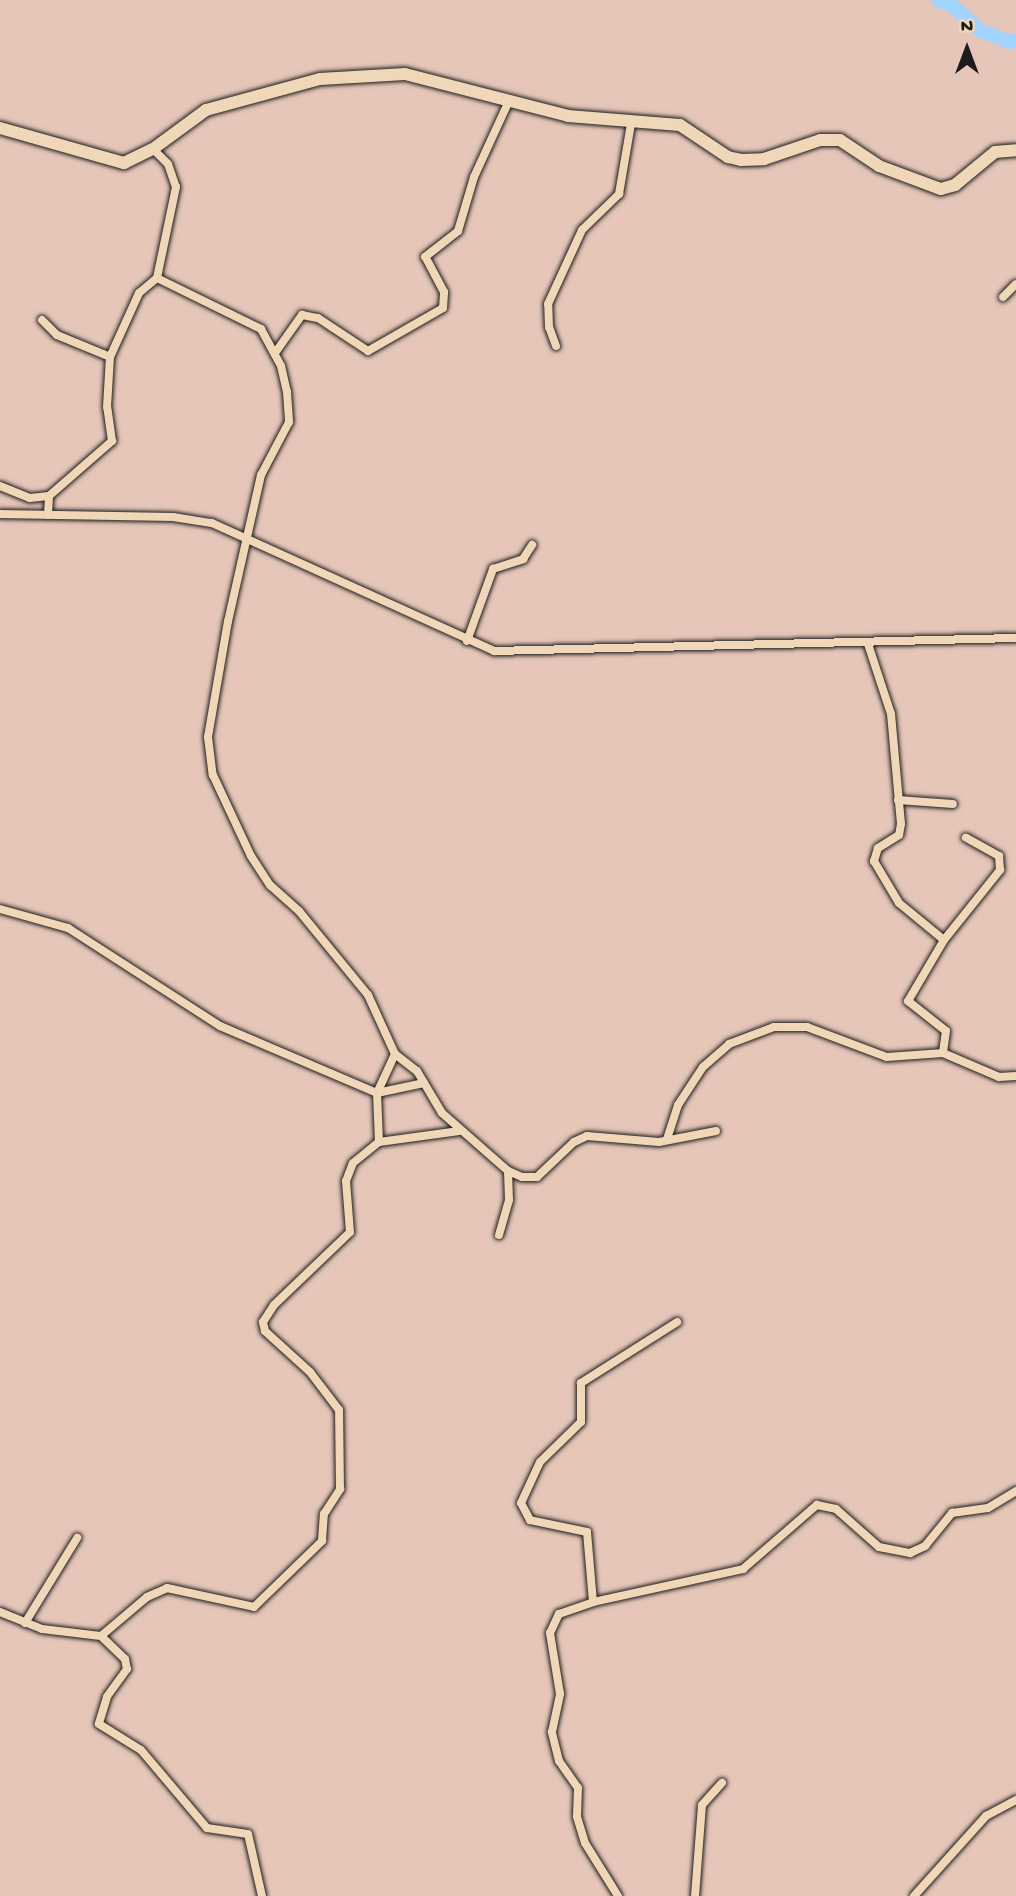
<!DOCTYPE html>
<html>
<head>
<meta charset="utf-8">
<style>
	body { margin:0 }
	#map { position:relative; width:1016px; height:1896px; overflow:hidden; background:#e6c6b9; font-family:"Gochi Hand",sans-serif }
	div>[style] { position:absolute }
	.river>* { height:14px; margin:-7px; padding:0 7px; transform-origin:7px; border-radius:7px; background:#a0d4fe }
	.roads { filter:drop-shadow(0 0 2px #1c1c1c) drop-shadow(0 0 2px #1c1c1c) }
	.street>* { height:8px; margin:-4px; padding:0 4px; transform-origin:4px; border-radius:4px; background:#efd7b7 }
	.secondary>* { height:12px; margin:-6px; padding:0 6px; transform-origin:6px; border-radius:6px; background:#efd7b7 }
	span { translate:-50% -50%; white-space:nowrap; text-align:center; line-height:1.15; -webkit-text-stroke:5px #efd7b7; paint-order:stroke }
	.north { position:absolute; left:932px; top:14px; width:70px; height:70px; -webkit-text-stroke:5px #efd7b7; paint-order:stroke; rotate:0deg; font-size:19px; font-weight:700; line-height:28px; text-align:center; color:#1c1c1c }
	.north::after { content:''; display:block; margin:auto; width:24px; height:32px; background:#1c1c1c; clip-path:polygon(50% 0,100% 100%,50% 72%,0 100%) }
</style>
</head>
<body>
<div id="map">
	<div class="river">
		<div style="left:938px;top:0;width:16px;rotate:22deg"></div>
		<div style="left:953px;top:6px;width:38px;rotate:42deg"></div>
		<div style="left:981px;top:31px;width:30px;rotate:21deg"></div>
		<div style="left:1009px;top:42px;width:7px;rotate:-16deg"></div>
	</div>
	<div class="roads">
		<div class="street">
			<div style="left:153px;top:149px;width:21px;rotate:45deg"></div>
			<div style="left:168px;top:164px;width:24px;rotate:71deg"></div>
			<div style="left:176px;top:187px;width:93px;rotate:101.8deg"></div>
			<div style="left:157px;top:278px;width:116px;rotate:26.1deg"></div>
			<div style="left:261px;top:329px;width:42px;rotate:61.6deg"></div>
			<div style="left:281px;top:366px;width:27px;rotate:77deg"></div>
			<div style="left:287px;top:392px;width:30px;rotate:86deg"></div>
			<div style="left:289px;top:422px;width:60px;rotate:117.8deg"></div>
			<div style="left:261px;top:475px;width:150px;rotate:102.7deg"></div>
			<div style="left:228px;top:621px;width:118px;rotate:99.8deg"></div>
			<div style="left:208px;top:737px;width:38px;rotate:83deg"></div>
			<div style="left:213px;top:775px;width:89px;rotate:64.9deg"></div>
			<div style="left:251px;top:856px;width:35px;rotate:57deg"></div>
			<div style="left:270px;top:885px;width:39px;rotate:42deg"></div>
			<div style="left:299px;top:911px;width:109px;rotate:50.6deg"></div>
			<div style="left:368px;top:995px;width:65px;rotate:65.4deg"></div>
			<div style="left:395px;top:1054px;width:28px;rotate:38deg"></div>
			<div style="left:417px;top:1071px;width:49px;rotate:59.2deg"></div>
			<div style="left:442px;top:1113px;width:88px;rotate:41.3deg"></div>
			<div style="left:508px;top:1171px;width:15px;rotate:23deg"></div>
			<div style="left:522px;top:1177px;width:15px"></div>
			<div style="left:537px;top:1177px;width:51px;rotate:-43.4deg"></div>
			<div style="left:574px;top:1142px;width:14px;rotate:-25deg"></div>
			<div style="left:587px;top:1136px;width:72px;rotate:4.8deg"></div>
			<div style="left:659px;top:1142px;width:58px;rotate:-10.9deg"></div>
			<div style="left:1003px;top:297px;width:18px;rotate:-45deg"></div>
			<div style="left:42px;top:320px;width:21px;rotate:45deg"></div>
			<div style="left:57px;top:335px;width:57px;rotate:22.5deg"></div>
			<div style="left:556px;top:346px;width:20px;rotate:-110deg"></div>
			<div style="left:549px;top:327px;width:23px;rotate:-92deg"></div>
			<div style="left:548px;top:304px;width:81px;rotate:-65.3deg"></div>
			<div style="left:582px;top:230px;width:52px;rotate:-44.2deg"></div>
			<div style="left:619px;top:194px;width:71px;rotate:-80.3deg"></div>
			<div style="left:275px;top:353px;width:47px;rotate:-54.6deg"></div>
			<div style="left:302px;top:315px;width:16px;rotate:11deg"></div>
			<div style="left:318px;top:318px;width:60px;rotate:33.4deg"></div>
			<div style="left:368px;top:351px;width:86px;rotate:-29.8deg"></div>
			<div style="left:443px;top:308px;width:16px;rotate:-86deg"></div>
			<div style="left:444px;top:292px;width:40px;rotate:-118deg"></div>
			<div style="left:425px;top:257px;width:42px;rotate:-38.2deg"></div>
			<div style="left:458px;top:231px;width:56px;rotate:-73.5deg"></div>
			<div style="left:474px;top:177px;width:84px;rotate:-65.3deg"></div>
			<div style="left:0;top:486px;width:32px;rotate:22deg"></div>
			<div style="left:30px;top:498px;width:19px;rotate:-6deg"></div>
			<div style="left:0;top:514px;width:173px;rotate:1deg"></div>
			<div style="left:173px;top:517px;width:39px;rotate:9deg"></div>
			<div style="left:212px;top:523px;width:310px;rotate:24.4deg"></div>
			<div style="left:494px;top:651px;width:522px;rotate:-1.43deg"></div>
			<div style="left:48px;top:515px;width:19px;rotate:-87deg"></div>
			<div style="left:49px;top:496px;width:84px;rotate:-41.1deg"></div>
			<div style="left:112px;top:441px;width:34px;rotate:-98deg"></div>
			<div style="left:107px;top:407px;width:50px;rotate:-86.6deg"></div>
			<div style="left:110px;top:357px;width:70px;rotate:-65.6deg"></div>
			<div style="left:139px;top:293px;width:23px;rotate:-40deg"></div>
			<div style="left:467px;top:641px;width:77px;rotate:-70.1deg"></div>
			<div style="left:493px;top:569px;width:32px;rotate:-18deg"></div>
			<div style="left:523px;top:559px;width:17px;rotate:-57deg"></div>
			<div style="left:868px;top:644px;width:74px;rotate:71.8deg"></div>
			<div style="left:891px;top:714px;width:110px;rotate:84.8deg"></div>
			<div style="left:901px;top:824px;width:11px;rotate:100deg"></div>
			<div style="left:899px;top:835px;width:25px;rotate:148deg"></div>
			<div style="left:878px;top:848px;width:14px;rotate:107deg"></div>
			<div style="left:874px;top:861px;width:49px;rotate:59.2deg"></div>
			<div style="left:899px;top:903px;width:58px;rotate:39.4deg"></div>
			<div style="left:944px;top:940px;width:71px;rotate:120.5deg"></div>
			<div style="left:908px;top:1001px;width:48px;rotate:38.3deg"></div>
			<div style="left:946px;top:1031px;width:22px;rotate:98deg"></div>
			<div style="left:943px;top:1053px;width:61px;rotate:23.2deg"></div>
			<div style="left:999px;top:1077px;width:17px;rotate:-3deg"></div>
			<div style="left:898px;top:800px;width:55px;rotate:4.2deg"></div>
			<div style="left:0;top:909px;width:71px;rotate:15.6deg"></div>
			<div style="left:68px;top:928px;width:181px;rotate:32.8deg"></div>
			<div style="left:220px;top:1026px;width:171px;rotate:23.1deg"></div>
			<div style="left:377px;top:1093px;width:48px;rotate:-12deg"></div>
			<div style="left:944px;top:940px;width:90px;rotate:-51.3deg"></div>
			<div style="left:1000px;top:870px;width:14px;rotate:-94deg"></div>
			<div style="left:999px;top:856px;width:38px;rotate:-151deg"></div>
			<div style="left:667px;top:1139px;width:36px;rotate:-72deg"></div>
			<div style="left:678px;top:1105px;width:45px;rotate:-56.7deg"></div>
			<div style="left:703px;top:1067px;width:35px;rotate:-41deg"></div>
			<div style="left:729px;top:1044px;width:48px;rotate:-20.7deg"></div>
			<div style="left:774px;top:1027px;width:33px"></div>
			<div style="left:807px;top:1027px;width:85px;rotate:20.6deg"></div>
			<div style="left:887px;top:1057px;width:56px;rotate:-4.1deg"></div>
			<div style="left:379px;top:1142px;width:81px;rotate:-7.8deg"></div>
			<div style="left:499px;top:1235px;width:36px;rotate:-74deg"></div>
			<div style="left:509px;top:1200px;width:29px;rotate:-92deg"></div>
			<div style="left:593px;top:1602px;width:154px;rotate:-12.4deg"></div>
			<div style="left:743px;top:1569px;width:98px;rotate:-40.9deg"></div>
			<div style="left:817px;top:1505px;width:19px;rotate:12deg"></div>
			<div style="left:836px;top:1509px;width:57px;rotate:41.5deg"></div>
			<div style="left:879px;top:1547px;width:32px;rotate:11deg"></div>
			<div style="left:910px;top:1553px;width:17px;rotate:-25deg"></div>
			<div style="left:925px;top:1546px;width:43px;rotate:-50.7deg"></div>
			<div style="left:952px;top:1513px;width:36px;rotate:-8deg"></div>
			<div style="left:988px;top:1508px;width:33px;rotate:-31deg"></div>
			<div style="left:0;top:1612px;width:45px;rotate:22deg"></div>
			<div style="left:42px;top:1629px;width:59px;rotate:6.8deg"></div>
			<div style="left:101px;top:1636px;width:33px;rotate:44deg"></div>
			<div style="left:125px;top:1659px;width:10px;rotate:79deg"></div>
			<div style="left:127px;top:1669px;width:34px;rotate:126deg"></div>
			<div style="left:107px;top:1697px;width:28px;rotate:107deg"></div>
			<div style="left:99px;top:1724px;width:49px;rotate:31.8deg"></div>
			<div style="left:141px;top:1750px;width:102px;rotate:49.8deg"></div>
			<div style="left:207px;top:1828px;width:41px;rotate:8.3deg"></div>
			<div style="left:248px;top:1834px;width:64px;rotate:77.3deg"></div>
			<div style="left:25px;top:1623px;width:100px;rotate:-58.5deg"></div>
			<div style="left:101px;top:1636px;width:60px;rotate:-40.3deg"></div>
			<div style="left:147px;top:1597px;width:22px;rotate:-24deg"></div>
			<div style="left:167px;top:1588px;width:89px;rotate:12.3deg"></div>
			<div style="left:254px;top:1607px;width:95px;rotate:-44.1deg"></div>
			<div style="left:322px;top:1541px;width:27px;rotate:-86deg"></div>
			<div style="left:324px;top:1514px;width:30px;rotate:-57deg"></div>
			<div style="left:340px;top:1489px;width:79px;rotate:-90.7deg"></div>
			<div style="left:339px;top:1410px;width:48px;rotate:-127.3deg"></div>
			<div style="left:310px;top:1372px;width:61px;rotate:-137.7deg"></div>
			<div style="left:265px;top:1331px;width:9px;rotate:-103deg"></div>
			<div style="left:263px;top:1322px;width:20px;rotate:-57deg"></div>
			<div style="left:274px;top:1305px;width:105px;rotate:-43.8deg"></div>
			<div style="left:350px;top:1232px;width:51px;rotate:-94.5deg"></div>
			<div style="left:346px;top:1181px;width:19px;rotate:-69deg"></div>
			<div style="left:353px;top:1163px;width:33px;rotate:-39deg"></div>
			<div style="left:379px;top:1142px;width:49px;rotate:-92.3deg"></div>
			<div style="left:377px;top:1093px;width:43px;rotate:-65.2deg"></div>
			<div style="left:618px;top:1896px;width:62px;rotate:-121.9deg"></div>
			<div style="left:585px;top:1843px;width:28px;rotate:-107deg"></div>
			<div style="left:577px;top:1816px;width:28px;rotate:-88deg"></div>
			<div style="left:578px;top:1788px;width:33px;rotate:-125deg"></div>
			<div style="left:559px;top:1761px;width:30px;rotate:-104deg"></div>
			<div style="left:552px;top:1732px;width:39px;rotate:-78deg"></div>
			<div style="left:560px;top:1694px;width:62px;rotate:-99.3deg"></div>
			<div style="left:550px;top:1633px;width:21px;rotate:-65deg"></div>
			<div style="left:559px;top:1614px;width:36px;rotate:-19deg"></div>
			<div style="left:593px;top:1602px;width:70px;rotate:-94.9deg"></div>
			<div style="left:587px;top:1532px;width:58px;rotate:-168.1deg"></div>
			<div style="left:530px;top:1520px;width:19px;rotate:-118deg"></div>
			<div style="left:521px;top:1503px;width:45px;rotate:-65.1deg"></div>
			<div style="left:540px;top:1462px;width:57px;rotate:-44.3deg"></div>
			<div style="left:581px;top:1422px;width:39px;rotate:-90deg"></div>
			<div style="left:581px;top:1383px;width:114px;rotate:-32.4deg"></div>
			<div style="left:695px;top:1896px;width:91px;rotate:-85.6deg"></div>
			<div style="left:702px;top:1805px;width:30px;rotate:-48deg"></div>
			<div style="left:914px;top:1896px;width:108px;rotate:-48deg"></div>
			<div style="left:986px;top:1816px;width:34px;rotate:-28deg"></div>
		</div>
		<div class="secondary">
			<div style="left:0;top:128px;width:129px;rotate:15.8deg"></div>
			<div style="left:124px;top:163px;width:32px;rotate:-26deg"></div>
			<div style="left:153px;top:149px;width:66px;rotate:-36.3deg"></div>
			<div style="left:206px;top:110px;width:118px;rotate:-15.2deg"></div>
			<div style="left:320px;top:79px;width:85px;rotate:-3.4deg"></div>
			<div style="left:405px;top:74px;width:168px;rotate:14.4deg"></div>
			<div style="left:568px;top:116px;width:112px;rotate:4.6deg"></div>
			<div style="left:680px;top:125px;width:58px;rotate:33.7deg"></div>
			<div style="left:728px;top:157px;width:13px;rotate:13deg"></div>
			<div style="left:741px;top:160px;width:23px;rotate:-2deg"></div>
			<div style="left:764px;top:159px;width:59px;rotate:-18.7deg"></div>
			<div style="left:820px;top:140px;width:20px"></div>
			<div style="left:840px;top:140px;width:47px;rotate:33.7deg"></div>
			<div style="left:879px;top:166px;width:66px;rotate:20.4deg"></div>
			<div style="left:941px;top:189px;width:15px;rotate:-16deg"></div>
			<div style="left:955px;top:185px;width:52px;rotate:-39.5deg"></div>
			<div style="left:995px;top:152px;width:21px;rotate:-5deg"></div>
		</div>
	</div>
	<div class="north">N</div>
</div>
</body>
</html>
